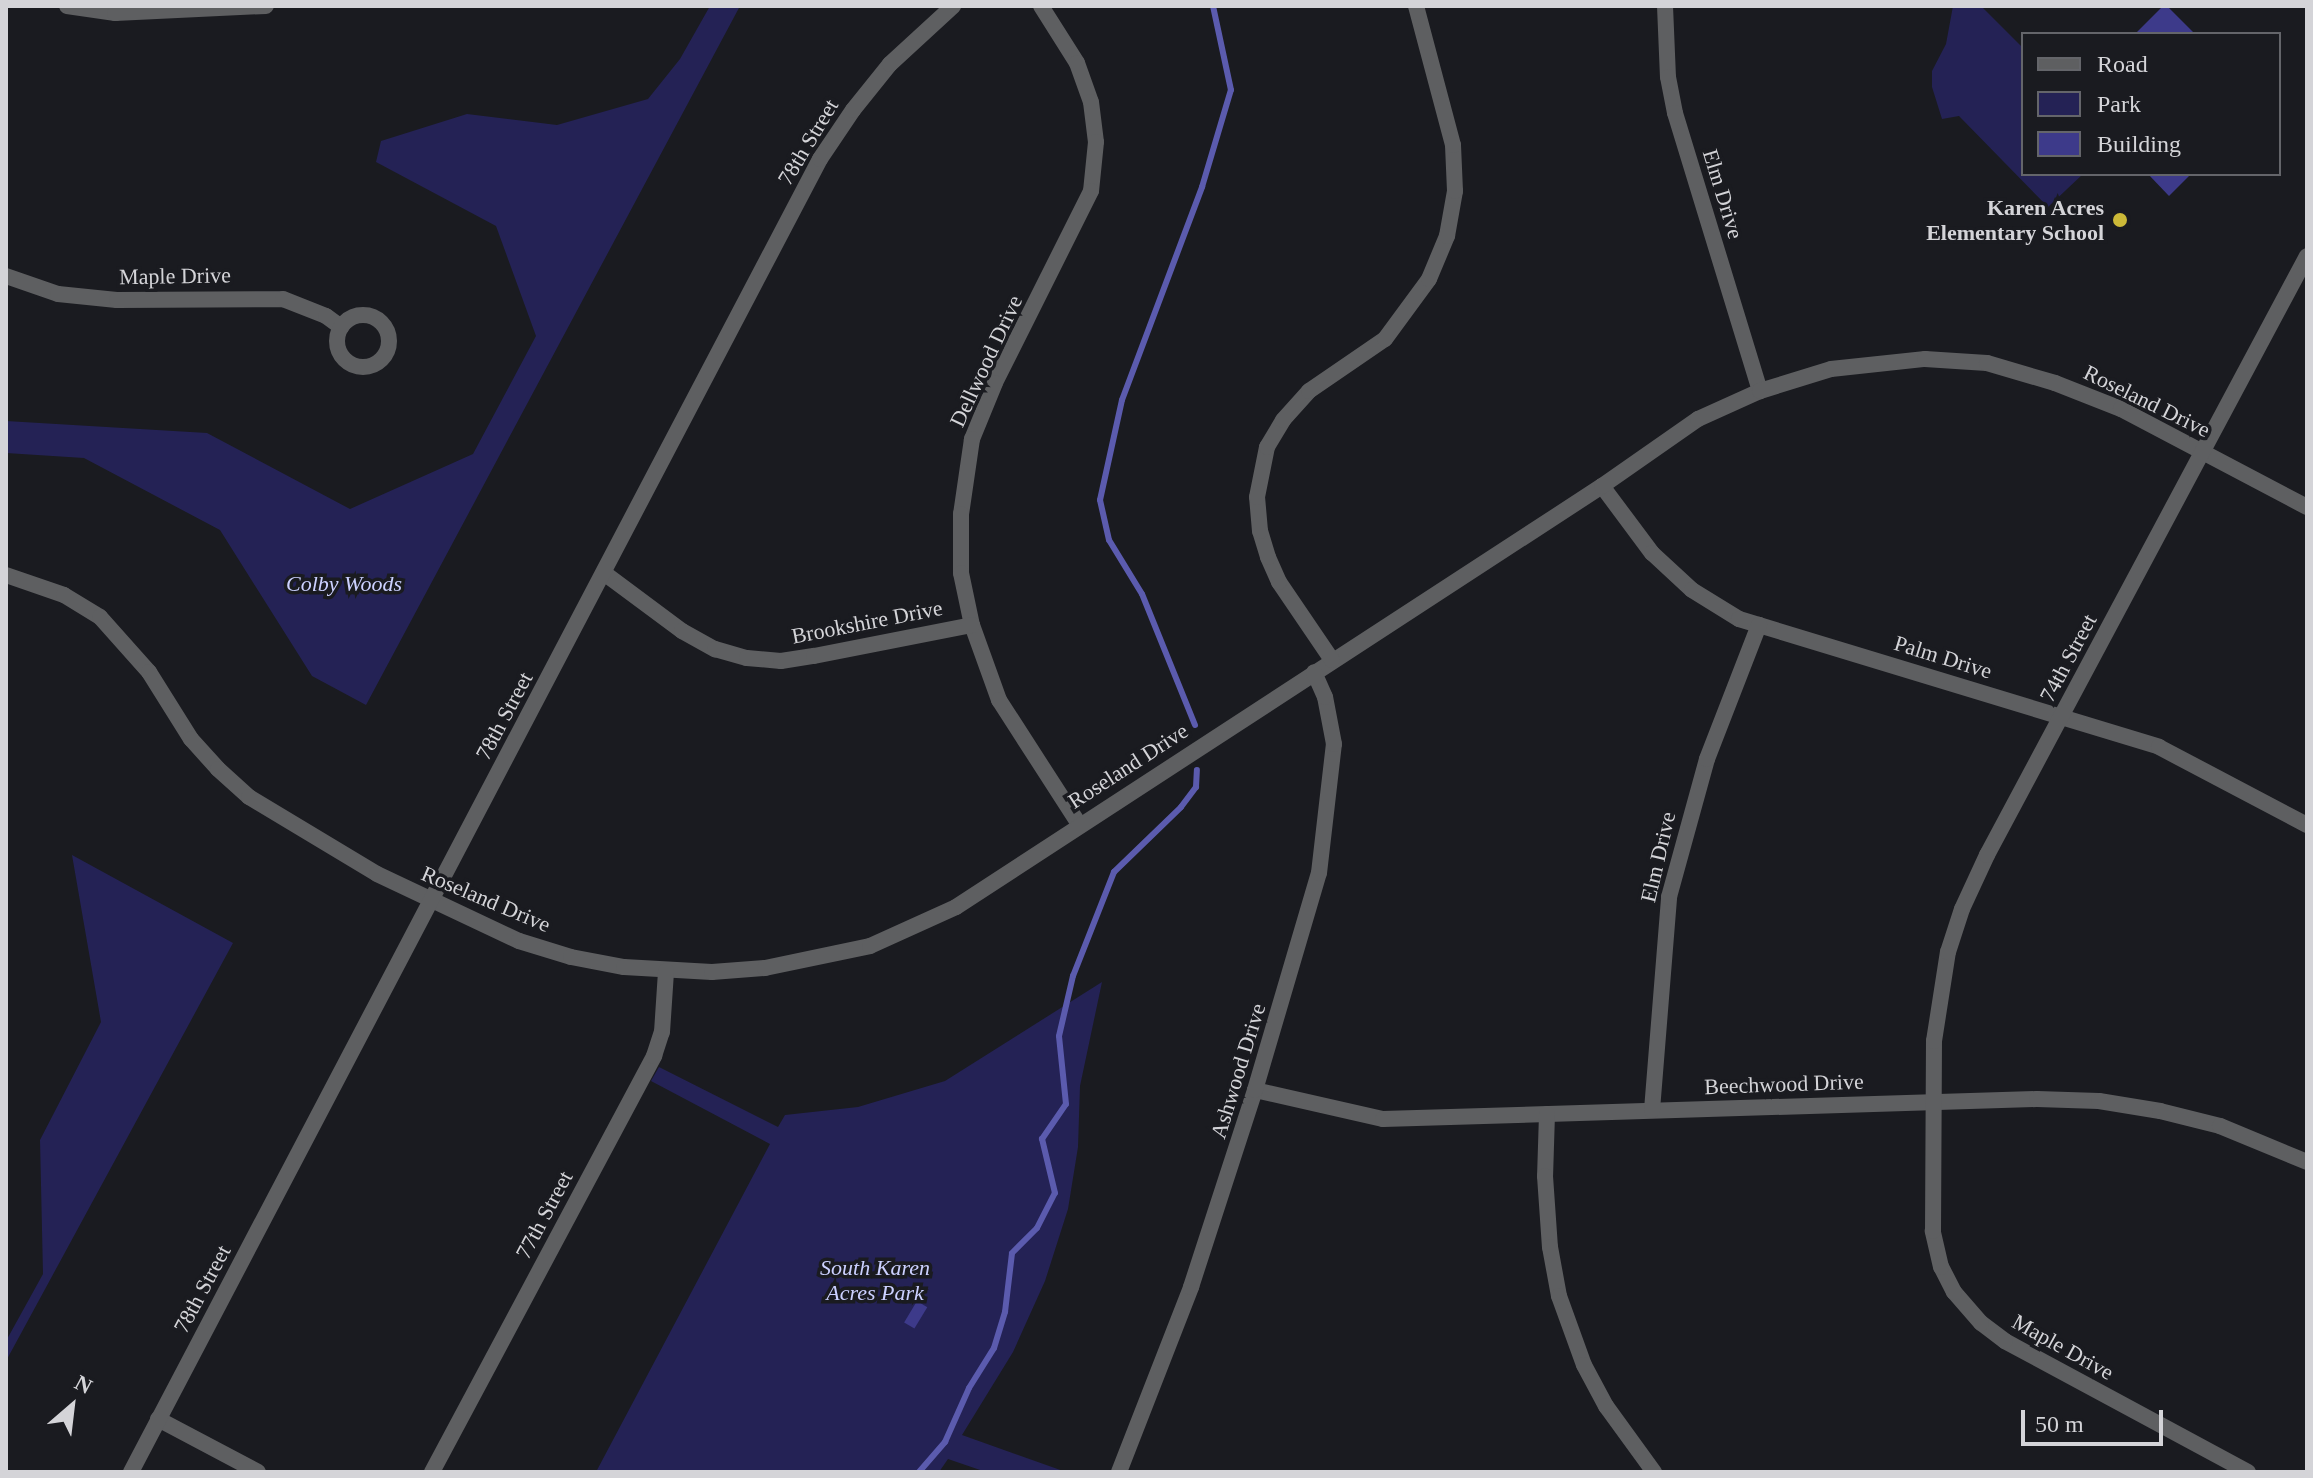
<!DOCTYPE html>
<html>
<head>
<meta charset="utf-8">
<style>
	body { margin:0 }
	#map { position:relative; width:2313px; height:1478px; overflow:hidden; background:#1a1b20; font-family:"Times New Roman",serif }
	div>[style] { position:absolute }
	.green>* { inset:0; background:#242255 }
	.stream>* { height:6px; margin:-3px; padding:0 3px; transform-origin:3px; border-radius:3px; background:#5b5bae }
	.building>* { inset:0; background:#3d3a8a; transform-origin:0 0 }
	.street>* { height:16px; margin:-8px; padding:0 8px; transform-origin:8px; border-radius:8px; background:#5e5f61 }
	.street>.ring { margin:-8px; padding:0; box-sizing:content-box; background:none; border:16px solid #5e5f61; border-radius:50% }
	.dots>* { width:22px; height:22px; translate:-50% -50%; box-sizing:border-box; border:4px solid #1a1b20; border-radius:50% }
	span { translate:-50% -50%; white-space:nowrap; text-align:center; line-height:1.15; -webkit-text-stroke:7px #1a1b20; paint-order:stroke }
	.street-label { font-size:22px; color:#d4d4d8 }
	.poi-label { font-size:22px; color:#d4d4d8; font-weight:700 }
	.right { translate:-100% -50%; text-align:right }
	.park-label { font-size:22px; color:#ccd1ff; font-style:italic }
	.frame { position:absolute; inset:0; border:8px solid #d4d4d8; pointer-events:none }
	.legend { position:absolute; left:2021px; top:32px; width:260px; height:144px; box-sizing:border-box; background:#1a1b20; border:2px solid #64656a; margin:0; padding:10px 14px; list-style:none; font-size:24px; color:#d4d4d8 }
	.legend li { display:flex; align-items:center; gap:16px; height:40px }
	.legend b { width:40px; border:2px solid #64656a }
	.north { position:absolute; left:32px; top:1366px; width:80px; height:80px; -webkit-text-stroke:6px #1a1b20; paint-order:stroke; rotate:28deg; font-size:22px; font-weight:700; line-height:32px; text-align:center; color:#d4d4d8 }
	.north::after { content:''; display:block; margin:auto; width:28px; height:36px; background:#d4d4d8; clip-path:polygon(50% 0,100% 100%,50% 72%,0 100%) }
	.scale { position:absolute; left:2021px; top:1410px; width:142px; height:36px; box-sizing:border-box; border:4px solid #d4d4d8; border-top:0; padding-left:10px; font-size:24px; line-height:28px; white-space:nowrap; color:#d4d4d8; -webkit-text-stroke:6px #1a1b20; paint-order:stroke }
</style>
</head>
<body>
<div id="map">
	<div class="green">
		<div style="clip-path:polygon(710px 6px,740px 6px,366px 705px,312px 676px,220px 530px,84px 458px,6px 453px,6px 421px,207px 433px,350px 509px,473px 454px,536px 336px,496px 226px,376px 162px,381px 141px,467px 114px,557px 125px,648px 99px,680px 59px)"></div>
		<div style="clip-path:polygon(1953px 6px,1981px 6px,2023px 48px,2023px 174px,2083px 174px,2048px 207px,1959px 116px,1942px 119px,1932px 87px,1932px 71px,1946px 44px)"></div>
		<div style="clip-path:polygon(72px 855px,233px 943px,6px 1361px,6px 1341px,43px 1274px,40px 1140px,101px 1022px)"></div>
		<div style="clip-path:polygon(1102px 982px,1080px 1086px,1078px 1147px,1068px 1209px,1045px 1281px,1013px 1352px,962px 1435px,1066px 1472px,986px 1472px,948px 1459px,939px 1472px,596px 1472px,770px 1144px,651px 1081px,659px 1067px,778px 1127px,785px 1115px,858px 1107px,945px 1081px)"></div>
	</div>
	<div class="stream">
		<div style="left:1195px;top:725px;width:141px;rotate:-112deg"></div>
		<div style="left:1142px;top:594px;width:63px;rotate:-121.4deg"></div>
		<div style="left:1109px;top:540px;width:41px;rotate:-102.7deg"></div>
		<div style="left:1100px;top:500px;width:102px;rotate:-77.6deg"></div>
		<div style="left:1122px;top:400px;width:228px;rotate:-69.4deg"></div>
		<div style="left:1202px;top:187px;width:101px;rotate:-73.4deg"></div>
		<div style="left:1231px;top:90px;width:86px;rotate:-102.1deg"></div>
		<div style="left:919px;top:1472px;width:40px;rotate:-49deg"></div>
		<div style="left:945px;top:1442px;width:59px;rotate:-66deg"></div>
		<div style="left:969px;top:1388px;width:47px;rotate:-58deg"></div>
		<div style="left:994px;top:1348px;width:38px;rotate:-73deg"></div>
		<div style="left:1005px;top:1312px;width:59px;rotate:-83.2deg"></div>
		<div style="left:1012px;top:1253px;width:35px;rotate:-45deg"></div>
		<div style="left:1037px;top:1228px;width:39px;rotate:-63deg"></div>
		<div style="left:1055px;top:1193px;width:56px;rotate:-103.5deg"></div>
		<div style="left:1042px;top:1139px;width:42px;rotate:-55.6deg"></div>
		<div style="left:1066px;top:1104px;width:68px;rotate:-95.9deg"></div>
		<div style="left:1059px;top:1036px;width:62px;rotate:-76.9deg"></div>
		<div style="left:1073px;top:976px;width:112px;rotate:-68.5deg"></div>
		<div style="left:1114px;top:872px;width:93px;rotate:-44.1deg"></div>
		<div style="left:1181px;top:807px;width:25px;rotate:-53deg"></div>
		<div style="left:1196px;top:787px;width:17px;rotate:-87deg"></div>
	</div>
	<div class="building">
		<div style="clip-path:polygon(2163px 6px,2167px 6px,2195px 34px,2135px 34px)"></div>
		<div style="clip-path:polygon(2148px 174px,2191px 174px,2169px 196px)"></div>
		<div style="left:917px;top:1301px;width:12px;height:25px;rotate:31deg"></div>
	</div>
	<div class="street">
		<div style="left:67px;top:6px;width:49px;rotate:8.3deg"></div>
		<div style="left:115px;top:13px;width:151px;rotate:-2.7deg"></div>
		<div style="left:1041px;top:6px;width:67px;rotate:57.7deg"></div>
		<div style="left:1077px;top:63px;width:41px;rotate:70.3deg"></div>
		<div style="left:1091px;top:102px;width:40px;rotate:82.9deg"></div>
		<div style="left:1096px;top:142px;width:49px;rotate:95.8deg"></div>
		<div style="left:1091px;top:191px;width:215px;rotate:116.6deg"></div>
		<div style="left:995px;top:383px;width:61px;rotate:112.3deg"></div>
		<div style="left:972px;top:439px;width:76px;rotate:98.3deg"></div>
		<div style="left:961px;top:514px;width:59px;rotate:90deg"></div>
		<div style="left:961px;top:573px;width:53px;rotate:78.1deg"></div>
		<div style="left:972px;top:625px;width:80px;rotate:70.2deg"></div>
		<div style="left:999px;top:700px;width:148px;rotate:57.2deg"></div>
		<div style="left:1665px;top:6px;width:71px;rotate:87.6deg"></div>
		<div style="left:1668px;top:77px;width:37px;rotate:79deg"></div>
		<div style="left:1675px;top:113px;width:291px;rotate:73deg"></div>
		<div style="left:6px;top:276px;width:55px;rotate:19.1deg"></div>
		<div style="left:58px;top:294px;width:59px;rotate:5.8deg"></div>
		<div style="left:117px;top:300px;width:166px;rotate:-0.3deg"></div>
		<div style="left:283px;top:299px;width:46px;rotate:21.6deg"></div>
		<div style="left:326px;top:316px;width:19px;rotate:36deg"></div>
		<div class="ring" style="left:337px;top:315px;width:36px;height:36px"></div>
		<div style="left:1602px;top:486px;width:84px;rotate:53.3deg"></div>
		<div style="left:1652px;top:553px;width:54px;rotate:42.8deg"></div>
		<div style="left:1692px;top:590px;width:55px;rotate:31.7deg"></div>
		<div style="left:1739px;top:619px;width:439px;rotate:16.9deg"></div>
		<div style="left:2159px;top:747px;width:167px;rotate:27.8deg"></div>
		<div style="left:604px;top:573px;width:97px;rotate:36.6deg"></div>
		<div style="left:682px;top:631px;width:38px;rotate:29deg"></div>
		<div style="left:715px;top:649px;width:33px;rotate:16deg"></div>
		<div style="left:747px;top:658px;width:34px;rotate:5deg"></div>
		<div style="left:781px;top:661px;width:33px;rotate:-9deg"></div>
		<div style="left:814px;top:656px;width:161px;rotate:-11.1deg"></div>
		<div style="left:6px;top:575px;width:61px;rotate:19deg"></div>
		<div style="left:64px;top:595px;width:42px;rotate:31.4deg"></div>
		<div style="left:100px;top:617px;width:74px;rotate:48.3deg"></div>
		<div style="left:149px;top:672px;width:79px;rotate:57.9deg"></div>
		<div style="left:191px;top:739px;width:40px;rotate:48deg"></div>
		<div style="left:218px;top:769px;width:42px;rotate:42.1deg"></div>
		<div style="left:249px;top:797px;width:149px;rotate:31deg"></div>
		<div style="left:377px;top:874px;width:157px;rotate:25.3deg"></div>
		<div style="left:519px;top:941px;width:54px;rotate:17.1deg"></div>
		<div style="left:571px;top:957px;width:54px;rotate:10.7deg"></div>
		<div style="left:624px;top:967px;width:88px;rotate:3.3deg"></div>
		<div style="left:712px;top:972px;width:53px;rotate:-4.3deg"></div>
		<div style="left:765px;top:968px;width:107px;rotate:-11.8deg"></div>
		<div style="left:870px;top:946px;width:94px;rotate:-24.4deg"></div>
		<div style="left:956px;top:907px;width:771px;rotate:-33.09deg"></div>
		<div style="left:1602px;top:486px;width:117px;rotate:-34.9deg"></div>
		<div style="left:1698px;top:419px;width:68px;rotate:-24.3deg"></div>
		<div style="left:1760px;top:391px;width:74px;rotate:-17.2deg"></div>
		<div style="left:1831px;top:369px;width:95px;rotate:-6.1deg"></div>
		<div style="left:1925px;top:359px;width:62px;rotate:3.7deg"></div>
		<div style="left:1987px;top:363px;width:71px;rotate:16.4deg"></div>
		<div style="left:2055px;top:383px;width:71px;rotate:21.5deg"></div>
		<div style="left:2121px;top:409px;width:210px;rotate:27.8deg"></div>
		<div style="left:1332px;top:660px;width:94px;rotate:-124.2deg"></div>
		<div style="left:1279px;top:582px;width:27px;rotate:-114deg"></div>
		<div style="left:1268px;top:557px;width:27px;rotate:-107deg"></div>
		<div style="left:1260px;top:531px;width:34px;rotate:-95deg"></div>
		<div style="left:1257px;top:497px;width:51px;rotate:-78.7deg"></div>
		<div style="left:1267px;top:447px;width:31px;rotate:-59deg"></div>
		<div style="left:1283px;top:420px;width:39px;rotate:-48deg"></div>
		<div style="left:1309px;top:391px;width:92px;rotate:-34.4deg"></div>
		<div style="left:1385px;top:339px;width:74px;rotate:-53.7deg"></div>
		<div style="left:1429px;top:279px;width:47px;rotate:-67.3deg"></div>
		<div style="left:1447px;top:236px;width:46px;rotate:-79.9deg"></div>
		<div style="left:1455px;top:191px;width:46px;rotate:-92.5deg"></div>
		<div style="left:1453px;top:145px;width:144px;rotate:-104.9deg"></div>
		<div style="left:1255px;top:1090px;width:131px;rotate:12.8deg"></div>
		<div style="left:1383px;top:1119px;width:654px;rotate:-1.75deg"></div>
		<div style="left:2037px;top:1099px;width:62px;rotate:1.8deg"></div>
		<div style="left:2099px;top:1101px;width:62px;rotate:9.3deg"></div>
		<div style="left:2160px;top:1111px;width:62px;rotate:14deg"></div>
		<div style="left:2220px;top:1126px;width:94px;rotate:22.5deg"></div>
		<div style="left:1652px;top:1110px;width:214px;rotate:-85.4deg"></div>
		<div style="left:1669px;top:897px;width:143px;rotate:-74.6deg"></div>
		<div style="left:1707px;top:759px;width:144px;rotate:-68.8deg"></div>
		<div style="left:1547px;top:1114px;width:62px;rotate:91.8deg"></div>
		<div style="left:1545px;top:1176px;width:71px;rotate:86deg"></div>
		<div style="left:1550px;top:1247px;width:50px;rotate:79.6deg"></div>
		<div style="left:1559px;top:1296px;width:73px;rotate:70.1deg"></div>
		<div style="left:1584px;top:1365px;width:47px;rotate:61.8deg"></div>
		<div style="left:1606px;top:1406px;width:82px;rotate:54deg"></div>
		<div style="left:158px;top:1419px;width:113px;rotate:27.9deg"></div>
		<div style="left:131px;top:1472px;width:1483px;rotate:-62.31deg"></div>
		<div style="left:820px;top:159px;width:59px;rotate:-56deg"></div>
		<div style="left:853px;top:110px;width:59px;rotate:-51.2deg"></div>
		<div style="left:890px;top:64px;width:86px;rotate:-42.6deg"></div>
		<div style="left:432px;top:1472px;width:472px;rotate:-61.9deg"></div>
		<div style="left:654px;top:1056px;width:25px;rotate:-72deg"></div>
		<div style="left:662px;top:1032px;width:61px;rotate:-86.2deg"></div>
		<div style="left:1119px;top:1472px;width:199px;rotate:-68.7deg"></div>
		<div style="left:1191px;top:1287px;width:207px;rotate:-72deg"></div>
		<div style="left:1255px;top:1090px;width:226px;rotate:-73.6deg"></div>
		<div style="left:1319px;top:873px;width:130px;rotate:-83.4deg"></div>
		<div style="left:1334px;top:744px;width:48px;rotate:-100.8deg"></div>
		<div style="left:1325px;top:697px;width:27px;rotate:-114deg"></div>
		<div style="left:2248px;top:1472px;width:276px;rotate:-151.7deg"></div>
		<div style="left:2005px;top:1341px;width:30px;rotate:-143deg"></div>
		<div style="left:1981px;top:1323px;width:41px;rotate:-131.1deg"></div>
		<div style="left:1954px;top:1292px;width:28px;rotate:-117deg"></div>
		<div style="left:1941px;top:1267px;width:37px;rotate:-103deg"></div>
		<div style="left:1933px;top:1231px;width:190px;rotate:-89.7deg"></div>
		<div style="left:1934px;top:1041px;width:90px;rotate:-81.1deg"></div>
		<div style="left:1948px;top:952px;width:45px;rotate:-72deg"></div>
		<div style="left:1962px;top:909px;width:60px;rotate:-65.2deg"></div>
		<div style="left:1987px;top:855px;width:679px;rotate:-61.89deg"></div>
	</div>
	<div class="dots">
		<div style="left:2120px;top:220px;background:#ccb938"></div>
	</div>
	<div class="street-label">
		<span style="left:808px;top:142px;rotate:-59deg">78th Street</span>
		<span style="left:1723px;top:194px;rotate:73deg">Elm Drive</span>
		<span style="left:175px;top:276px;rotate:-1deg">Maple Drive</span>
		<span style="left:986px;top:361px;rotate:-65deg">Dellwood Drive</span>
		<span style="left:2147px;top:401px;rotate:26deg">Roseland Drive</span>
		<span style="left:867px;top:622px;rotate:-11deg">Brookshire Drive</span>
		<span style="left:1943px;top:657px;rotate:17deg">Palm Drive</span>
		<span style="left:2068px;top:658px;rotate:-62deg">74th Street</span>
		<span style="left:504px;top:716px;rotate:-62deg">78th Street</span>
		<span style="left:1128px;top:766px;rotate:-33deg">Roseland Drive</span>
		<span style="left:1658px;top:857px;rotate:-77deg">Elm Drive</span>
		<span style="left:486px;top:899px;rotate:23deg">Roseland Drive</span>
		<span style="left:1238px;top:1071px;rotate:-73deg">Ashwood Drive</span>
		<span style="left:1784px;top:1084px;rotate:-2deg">Beechwood Drive</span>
		<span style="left:544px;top:1215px;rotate:-62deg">77th Street</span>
		<span style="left:202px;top:1289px;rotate:-62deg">78th Street</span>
		<span style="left:2063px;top:1347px;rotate:29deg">Maple Drive</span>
	</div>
	<div class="poi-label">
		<span class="right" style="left:2104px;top:220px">Karen Acres<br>Elementary School</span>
	</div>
	<div class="park-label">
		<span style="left:344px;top:584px">Colby Woods</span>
		<span style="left:875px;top:1280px">South Karen<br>Acres Park</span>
	</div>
	<div class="frame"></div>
	<ul class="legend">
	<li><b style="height:10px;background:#5e5f61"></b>Road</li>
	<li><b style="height:22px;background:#242255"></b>Park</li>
	<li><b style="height:22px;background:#3d3a8a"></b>Building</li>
	</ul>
	<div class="north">N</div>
	<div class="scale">50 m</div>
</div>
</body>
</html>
